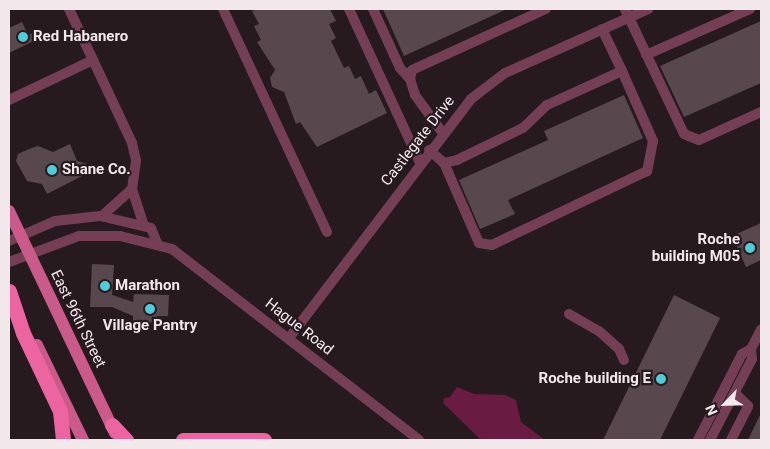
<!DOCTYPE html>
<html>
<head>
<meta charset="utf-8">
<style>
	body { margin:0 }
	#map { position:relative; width:770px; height:449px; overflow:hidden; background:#271a1f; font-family:Roboto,sans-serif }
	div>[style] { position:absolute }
	.water>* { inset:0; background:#6a1b41 }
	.building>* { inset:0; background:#58484d }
	.minor>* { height:10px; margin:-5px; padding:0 5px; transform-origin:5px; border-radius:5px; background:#743f54 }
	.major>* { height:12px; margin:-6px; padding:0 6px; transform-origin:6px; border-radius:6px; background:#ca5a8a }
	.highway>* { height:15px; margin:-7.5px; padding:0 7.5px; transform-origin:7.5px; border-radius:7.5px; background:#ec64a0 }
	.dots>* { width:14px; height:14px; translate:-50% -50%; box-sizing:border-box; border:2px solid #271a1f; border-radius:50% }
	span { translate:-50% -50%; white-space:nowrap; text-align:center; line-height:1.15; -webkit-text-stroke:4.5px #271a1f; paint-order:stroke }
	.poi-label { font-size:15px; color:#f3e9ed; font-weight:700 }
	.left { translate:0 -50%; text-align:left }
	.right { translate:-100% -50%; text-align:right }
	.street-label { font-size:15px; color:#f3e9ed }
	.frame { position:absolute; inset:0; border:10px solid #f3e9ed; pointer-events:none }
	.north { position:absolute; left:700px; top:379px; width:50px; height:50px; -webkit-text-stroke:4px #271a1f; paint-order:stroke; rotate:246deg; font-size:14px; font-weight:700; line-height:20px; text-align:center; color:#f3e9ed }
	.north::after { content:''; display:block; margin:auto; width:18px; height:22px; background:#f3e9ed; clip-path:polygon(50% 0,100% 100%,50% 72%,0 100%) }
</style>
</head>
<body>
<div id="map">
	<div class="water">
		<div style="clip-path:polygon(457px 387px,474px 394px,505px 395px,516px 400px,521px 422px,545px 440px,481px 440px,443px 403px,444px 398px,450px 397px)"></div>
	</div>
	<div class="building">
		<div style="clip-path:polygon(258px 9px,330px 9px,336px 21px,329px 24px,336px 38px,331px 41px,344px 68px,349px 66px,355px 79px,361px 76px,369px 94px,376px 90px,387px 113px,317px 147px,300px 122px,296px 124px,284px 92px,272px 87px,270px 78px,275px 70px,257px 42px,261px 40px,254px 26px,259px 24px,252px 11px)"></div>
		<div style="clip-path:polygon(383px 9px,507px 9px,404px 56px)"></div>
		<div style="clip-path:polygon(761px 21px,761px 83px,684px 117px,660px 66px)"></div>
		<div style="clip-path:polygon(22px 22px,28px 35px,35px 32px,38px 39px,9px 53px,9px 28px)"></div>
		<div style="clip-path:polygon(624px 95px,643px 138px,508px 200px,515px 214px,480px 229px,459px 180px,548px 140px,544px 131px)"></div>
		<div style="clip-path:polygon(70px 144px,77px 161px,88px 164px,84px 175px,47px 194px,42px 184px,27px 181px,16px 161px,18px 154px,29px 149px,38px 146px,53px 152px)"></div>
		<div style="clip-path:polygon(761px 223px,761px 260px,746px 267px,732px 236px)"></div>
		<div style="clip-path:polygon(92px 264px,114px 265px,112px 295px,133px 302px,134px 294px,169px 295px,168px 316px,157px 316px,157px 323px,133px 322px,133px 316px,112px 307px,90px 307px)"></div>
		<div style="clip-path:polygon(674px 295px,720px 318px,660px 440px,603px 440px)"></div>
		<div style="clip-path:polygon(761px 413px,761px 440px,748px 440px)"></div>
	</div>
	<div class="minor">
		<div style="left:69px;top:9px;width:148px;rotate:64.8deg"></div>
		<div style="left:132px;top:143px;width:18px;rotate:77deg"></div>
		<div style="left:136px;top:161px;width:28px;rotate:98deg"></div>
		<div style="left:132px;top:189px;width:40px;rotate:138deg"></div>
		<div style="left:223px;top:9px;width:246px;rotate:65deg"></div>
		<div style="left:349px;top:9px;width:170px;rotate:65.2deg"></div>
		<div style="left:373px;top:9px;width:65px;rotate:65.4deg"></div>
		<div style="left:400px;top:68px;width:15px;rotate:48deg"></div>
		<div style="left:625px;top:9px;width:138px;rotate:64.7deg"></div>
		<div style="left:684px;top:134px;width:16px;rotate:22deg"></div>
		<div style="left:699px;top:140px;width:68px;rotate:-24.3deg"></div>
		<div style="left:602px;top:29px;width:47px;rotate:64.5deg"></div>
		<div style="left:646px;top:55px;width:114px;rotate:-23.9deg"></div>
		<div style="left:9px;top:100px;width:93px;rotate:-25.5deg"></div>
		<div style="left:442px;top:132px;width:46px;rotate:-126.1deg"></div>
		<div style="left:415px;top:95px;width:17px;rotate:-107deg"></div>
		<div style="left:410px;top:79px;width:9px;rotate:-77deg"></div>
		<div style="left:412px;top:70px;width:147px;rotate:-24.5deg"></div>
		<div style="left:429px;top:150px;width:20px;rotate:41deg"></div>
		<div style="left:444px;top:163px;width:13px;rotate:-13deg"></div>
		<div style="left:457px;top:160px;width:73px;rotate:-25.9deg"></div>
		<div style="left:523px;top:128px;width:33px;rotate:-44deg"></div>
		<div style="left:547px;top:105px;width:82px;rotate:-24.4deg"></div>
		<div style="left:622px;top:71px;width:77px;rotate:66.1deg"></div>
		<div style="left:653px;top:141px;width:31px;rotate:101deg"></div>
		<div style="left:647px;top:171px;width:172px;rotate:154.5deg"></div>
		<div style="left:492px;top:245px;width:13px;rotate:-171deg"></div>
		<div style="left:479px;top:243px;width:87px;rotate:-113.6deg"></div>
		<div style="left:132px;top:189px;width:38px;rotate:72deg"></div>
		<div style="left:9px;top:241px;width:50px;rotate:-23.5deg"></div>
		<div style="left:55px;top:221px;width:45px;rotate:-6.3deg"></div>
		<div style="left:100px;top:216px;width:52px;rotate:13.2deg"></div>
		<div style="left:151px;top:228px;width:16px;rotate:68deg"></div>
		<div style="left:9px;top:262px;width:75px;rotate:-20.4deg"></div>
		<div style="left:79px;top:236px;width:41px"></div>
		<div style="left:120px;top:236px;width:54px;rotate:14deg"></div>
		<div style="left:172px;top:249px;width:312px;rotate:37.7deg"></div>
		<div style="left:569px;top:314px;width:34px;rotate:30deg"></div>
		<div style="left:599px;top:331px;width:27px;rotate:42deg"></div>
		<div style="left:619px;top:349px;width:12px;rotate:66deg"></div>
		<div style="left:289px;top:338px;width:300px;rotate:-52.7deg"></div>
		<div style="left:471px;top:99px;width:43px;rotate:-37.4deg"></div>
		<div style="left:505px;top:73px;width:157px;rotate:-24.1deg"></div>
		<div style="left:698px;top:440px;width:97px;rotate:-62.9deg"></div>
		<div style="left:742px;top:354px;width:10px;rotate:-29deg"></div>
		<div style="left:710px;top:440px;width:91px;rotate:-62.6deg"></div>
		<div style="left:752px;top:359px;width:10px;rotate:-96deg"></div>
		<div style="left:751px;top:349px;width:22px;rotate:-63deg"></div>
		<div style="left:731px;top:440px;width:38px;rotate:-63deg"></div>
		<div style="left:748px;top:406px;width:18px;rotate:-135deg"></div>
	</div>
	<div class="major">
		<div style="left:9px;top:211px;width:246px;rotate:64.5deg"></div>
		<div style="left:37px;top:345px;width:106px;rotate:64.2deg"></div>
	</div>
	<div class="highway">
		<div style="left:9px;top:291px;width:44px;rotate:71.6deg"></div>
		<div style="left:23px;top:333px;width:86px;rotate:64.6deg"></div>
		<div style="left:60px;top:411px;width:29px;rotate:84deg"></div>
		<div style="left:112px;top:425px;width:21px;rotate:47deg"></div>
		<div style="left:183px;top:440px;width:81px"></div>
	</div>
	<div class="dots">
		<div style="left:23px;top:37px;background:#52cbd8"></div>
		<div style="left:52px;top:170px;background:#52cbd8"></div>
		<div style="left:750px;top:248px;background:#52cbd8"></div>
		<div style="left:105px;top:286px;background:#52cbd8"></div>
		<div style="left:150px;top:309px;background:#52cbd8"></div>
		<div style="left:661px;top:379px;background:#52cbd8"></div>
	</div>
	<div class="poi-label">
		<span class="left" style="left:33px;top:37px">Red Habanero</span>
		<span class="left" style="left:62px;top:170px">Shane Co.</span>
		<span class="right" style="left:740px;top:248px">Roche<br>building M05</span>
		<span class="left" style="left:115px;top:286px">Marathon</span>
		<span style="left:150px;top:326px">Village Pantry</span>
		<span class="right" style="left:651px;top:379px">Roche building E</span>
	</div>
	<div class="street-label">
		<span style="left:418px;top:141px;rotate:-52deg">Castlegate Drive</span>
		<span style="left:78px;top:319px;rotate:64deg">East 96th Street</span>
		<span style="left:299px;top:327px;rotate:38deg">Hague Road</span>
	</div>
	<div class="frame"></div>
	<div class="north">N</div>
</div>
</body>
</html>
